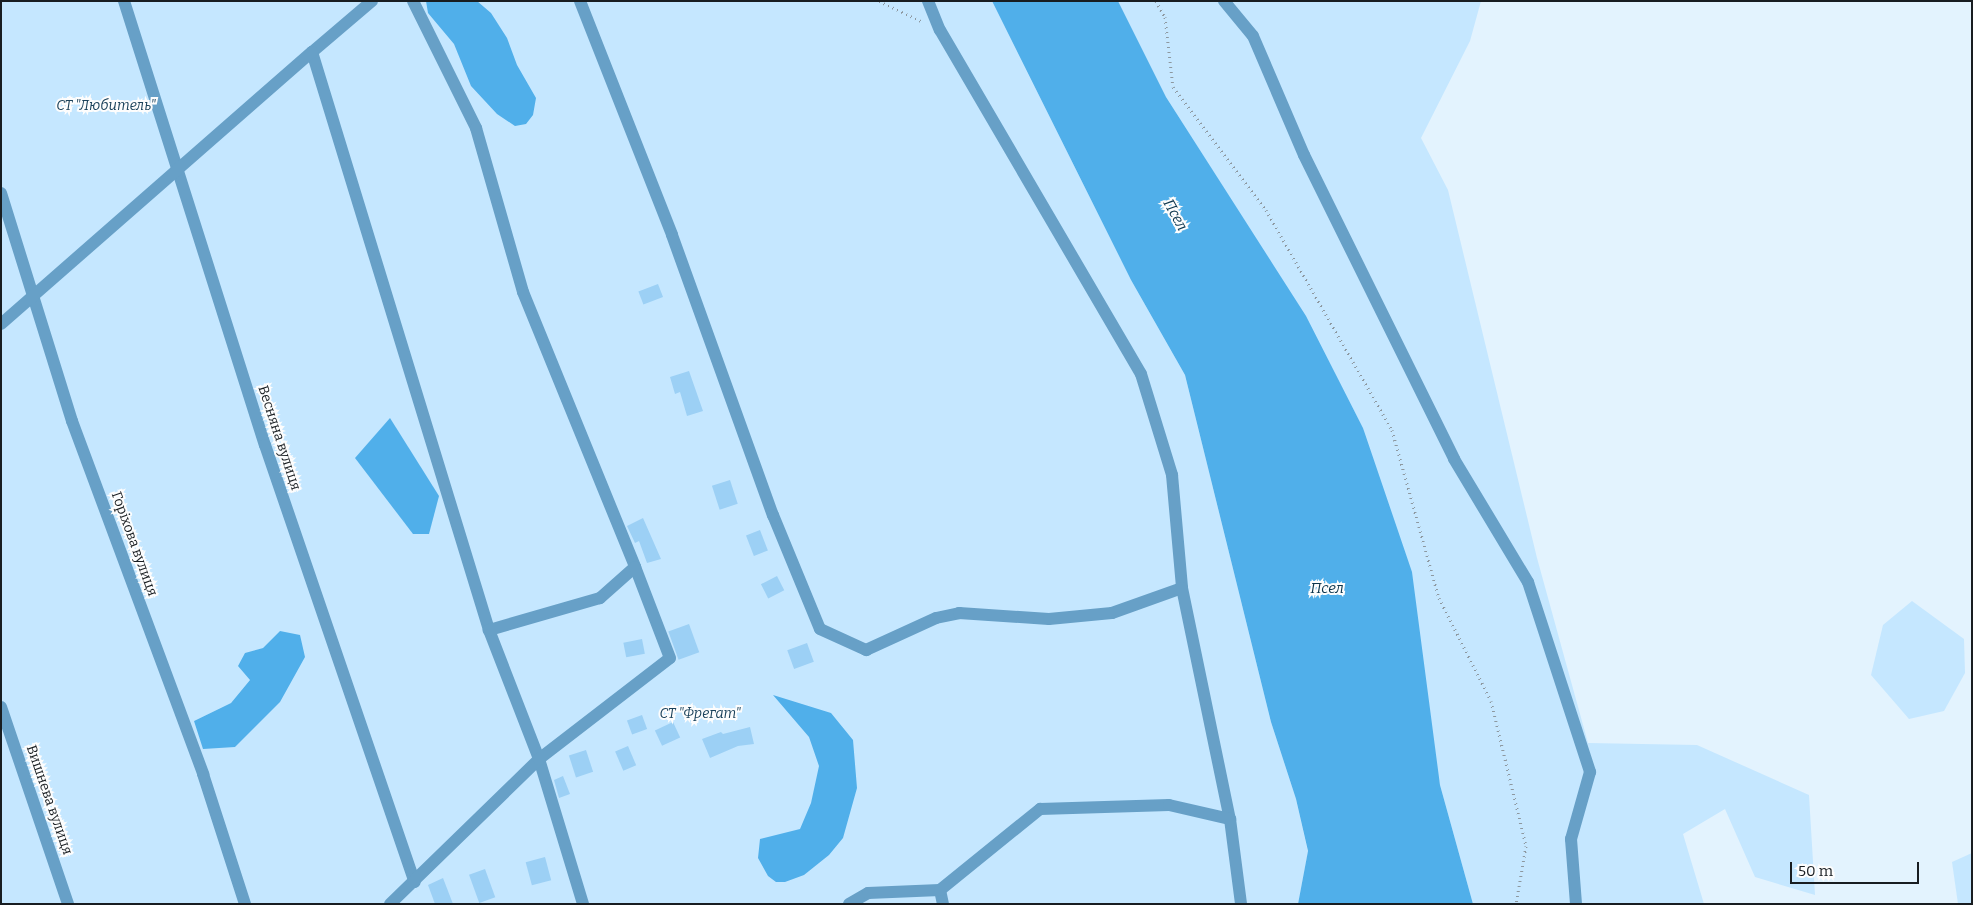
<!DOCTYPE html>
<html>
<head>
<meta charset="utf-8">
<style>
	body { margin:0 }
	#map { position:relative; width:1973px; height:905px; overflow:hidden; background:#e3f3fe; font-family:Bitter,serif }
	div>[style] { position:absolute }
	.green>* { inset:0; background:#c5e7ff }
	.water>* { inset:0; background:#50afea }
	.building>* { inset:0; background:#9cd0f5; transform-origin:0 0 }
	.path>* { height:3px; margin-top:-1.5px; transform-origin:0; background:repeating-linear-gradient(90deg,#8d98a0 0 1px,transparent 0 5px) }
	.minor>* { height:12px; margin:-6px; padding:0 6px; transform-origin:6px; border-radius:6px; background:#67a0c7 }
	span { translate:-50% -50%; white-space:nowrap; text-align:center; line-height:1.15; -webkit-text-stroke:4px #fdfdfd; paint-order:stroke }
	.park-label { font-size:14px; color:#1b425b; font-style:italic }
	.street-label { font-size:14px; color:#181d21 }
	.water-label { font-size:15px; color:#0b344c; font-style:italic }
	.frame { position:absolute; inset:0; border:2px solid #181d21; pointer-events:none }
	.scale { position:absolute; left:1790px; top:862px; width:129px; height:22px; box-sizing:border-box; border:2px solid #181d21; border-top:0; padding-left:6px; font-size:15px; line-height:18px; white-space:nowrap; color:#181d21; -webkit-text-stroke:4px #fdfdfd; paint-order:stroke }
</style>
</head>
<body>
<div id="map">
	<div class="green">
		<div style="clip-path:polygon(evenodd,1px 1px,992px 1px,1131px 280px,1185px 375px,1271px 722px,1296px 799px,1308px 852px,1298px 904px,1px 904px,1px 1px,280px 631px,235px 747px,194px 721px,231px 703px,250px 680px,245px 654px,263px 648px,280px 631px)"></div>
		<div style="clip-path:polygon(1118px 1px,1481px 1px,1470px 41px,1421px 138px,1448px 190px,1537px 558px,1588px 743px,1697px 745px,1809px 795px,1815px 895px,1755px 877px,1725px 809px,1683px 834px,1704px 904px,1473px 904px,1440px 785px,1363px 428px,1305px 316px,1166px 97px)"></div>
		<div style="clip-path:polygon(1912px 601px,1964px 639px,1965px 673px,1944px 711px,1909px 719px,1871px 675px,1883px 625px)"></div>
		<div style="clip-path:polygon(1972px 853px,1972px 904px,1958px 904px,1952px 862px)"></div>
	</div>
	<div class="water">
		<div style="clip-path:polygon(426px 1px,477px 1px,491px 13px,507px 38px,517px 65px,536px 98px,533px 115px,526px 124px,515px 126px,497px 114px,471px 86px,454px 44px,428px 13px)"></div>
		<div style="clip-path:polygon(992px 1px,1118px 1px,1166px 97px,1306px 316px,1363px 428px,1412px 572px,1440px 785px,1473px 904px,1298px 904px,1308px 851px,1296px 799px,1271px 722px,1185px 375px,1131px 280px)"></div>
		<div style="clip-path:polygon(390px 418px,439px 496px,429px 534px,413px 534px,355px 458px)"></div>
		<div style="clip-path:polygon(280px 631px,300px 635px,305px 657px,280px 702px,235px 747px,203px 749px,194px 721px,231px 703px,250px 680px,238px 666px,245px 653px,263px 648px)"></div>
		<div style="clip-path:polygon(773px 695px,831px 713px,853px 740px,857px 788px,843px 838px,829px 855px,804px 875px,785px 882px,776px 882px,768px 876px,758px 858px,760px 839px,800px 829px,811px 803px,819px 766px,809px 737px)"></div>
	</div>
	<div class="building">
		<div style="left:658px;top:284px;width:14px;height:21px;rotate:69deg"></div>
		<div style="clip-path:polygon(689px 371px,703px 411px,687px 416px,680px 392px,675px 394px,670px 377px)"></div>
		<div style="left:730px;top:480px;width:25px;height:19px;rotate:72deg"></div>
		<div style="clip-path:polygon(643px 518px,661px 559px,647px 563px,639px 541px,635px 543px,627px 526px)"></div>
		<div style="left:760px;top:530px;width:22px;height:15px;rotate:69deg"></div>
		<div style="left:777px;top:576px;width:16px;height:18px;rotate:63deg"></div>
		<div style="left:689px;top:624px;width:30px;height:22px;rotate:70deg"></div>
		<div style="left:642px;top:639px;width:15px;height:19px;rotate:79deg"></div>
		<div style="left:807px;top:643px;width:20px;height:21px;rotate:70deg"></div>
		<div style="left:642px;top:715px;width:15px;height:16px;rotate:70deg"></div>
		<div style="left:673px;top:722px;width:17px;height:20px;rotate:65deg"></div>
		<div style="clip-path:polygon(750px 727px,754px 744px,738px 746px,710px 758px,702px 739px,721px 732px,723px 734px)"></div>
		<div style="left:628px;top:746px;width:21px;height:14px;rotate:67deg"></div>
		<div style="left:586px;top:750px;width:23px;height:18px;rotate:72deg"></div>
		<div style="clip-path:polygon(563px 776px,570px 794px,559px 798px,554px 780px)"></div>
		<div style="left:545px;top:857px;width:24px;height:20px;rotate:75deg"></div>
		<div style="left:485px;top:869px;width:30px;height:17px;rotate:70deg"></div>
		<div style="clip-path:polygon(443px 878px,453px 904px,435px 904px,428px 885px)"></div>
	</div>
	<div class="path">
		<div style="left:879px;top:1px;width:47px;rotate:25.5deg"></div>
		<div style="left:1156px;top:1px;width:18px;rotate:61deg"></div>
		<div style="left:1165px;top:17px;width:70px;rotate:83.5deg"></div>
		<div style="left:1173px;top:87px;width:154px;rotate:52.9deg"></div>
		<div style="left:1266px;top:210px;width:254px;rotate:60.2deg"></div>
		<div style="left:1392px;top:430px;width:174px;rotate:74.4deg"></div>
		<div style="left:1439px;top:598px;width:115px;rotate:63.2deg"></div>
		<div style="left:1491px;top:701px;width:149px;rotate:76.4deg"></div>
		<div style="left:1526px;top:846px;width:59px;rotate:99.8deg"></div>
	</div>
	<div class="minor">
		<div style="left:124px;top:1px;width:466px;rotate:72.4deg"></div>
		<div style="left:265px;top:445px;width:462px;rotate:71.1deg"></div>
		<div style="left:372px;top:1px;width:79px;rotate:139.6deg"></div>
		<div style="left:312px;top:52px;width:604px;rotate:72.97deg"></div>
		<div style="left:489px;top:630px;width:138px;rotate:68.8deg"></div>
		<div style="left:539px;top:759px;width:152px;rotate:73.1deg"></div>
		<div style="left:413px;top:1px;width:142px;rotate:63.6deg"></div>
		<div style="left:476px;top:128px;width:171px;rotate:74deg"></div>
		<div style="left:523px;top:292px;width:297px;rotate:67.8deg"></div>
		<div style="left:635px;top:567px;width:47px;rotate:138.5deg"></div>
		<div style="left:600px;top:598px;width:116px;rotate:163.9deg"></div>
		<div style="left:580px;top:1px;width:251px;rotate:68.5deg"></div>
		<div style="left:672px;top:235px;width:298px;rotate:70.2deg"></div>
		<div style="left:773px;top:515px;width:123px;rotate:67.6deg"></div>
		<div style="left:820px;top:629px;width:51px;rotate:24.5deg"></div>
		<div style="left:866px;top:650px;width:77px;rotate:-24.6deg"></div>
		<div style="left:936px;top:618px;width:24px;rotate:-12deg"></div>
		<div style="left:959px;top:613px;width:90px;rotate:3.8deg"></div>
		<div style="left:1049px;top:619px;width:63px;rotate:-5.4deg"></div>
		<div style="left:1112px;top:613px;width:74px;rotate:-19.7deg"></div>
		<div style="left:928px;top:1px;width:31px;rotate:68deg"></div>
		<div style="left:940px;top:30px;width:398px;rotate:59.7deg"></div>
		<div style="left:1141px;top:374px;width:106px;rotate:72.9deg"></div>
		<div style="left:1172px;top:475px;width:113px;rotate:84.9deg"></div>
		<div style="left:1182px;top:588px;width:236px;rotate:78.3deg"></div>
		<div style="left:1230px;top:819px;width:86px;rotate:82.6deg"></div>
		<div style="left:1224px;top:1px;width:45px;rotate:50.4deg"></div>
		<div style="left:1253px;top:36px;width:129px;rotate:66.8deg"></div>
		<div style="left:1304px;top:155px;width:339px;rotate:63.7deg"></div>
		<div style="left:1454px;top:459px;width:144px;rotate:59deg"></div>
		<div style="left:1528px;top:582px;width:200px;rotate:71.9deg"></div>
		<div style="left:1590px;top:772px;width:70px;rotate:105.8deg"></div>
		<div style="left:1571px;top:839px;width:65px;rotate:85.6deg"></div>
		<div style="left:1px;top:193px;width:239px;rotate:72.7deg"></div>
		<div style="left:72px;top:421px;width:377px;rotate:69.6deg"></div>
		<div style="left:203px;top:774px;width:137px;rotate:72.1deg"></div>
		<div style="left:1px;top:324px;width:413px;rotate:-41.2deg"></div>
		<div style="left:1px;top:707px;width:208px;rotate:71.2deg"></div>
		<div style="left:940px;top:890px;width:14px;rotate:78deg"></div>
		<div style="left:390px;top:904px;width:208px;rotate:-44.2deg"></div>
		<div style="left:539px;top:759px;width:165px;rotate:-37.6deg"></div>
		<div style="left:670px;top:658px;width:97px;rotate:-111deg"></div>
		<div style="left:849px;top:904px;width:22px;rotate:-30deg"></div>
		<div style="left:868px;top:893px;width:72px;rotate:-2.4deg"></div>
		<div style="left:940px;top:890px;width:129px;rotate:-39deg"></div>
		<div style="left:1040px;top:809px;width:129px;rotate:-1.8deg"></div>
		<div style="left:1169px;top:805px;width:63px;rotate:12.9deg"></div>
	</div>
	<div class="park-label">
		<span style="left:106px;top:106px">СТ "Любитель"</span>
		<span style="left:700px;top:714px">СТ "Фрегат"</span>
	</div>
	<div class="street-label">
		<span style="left:279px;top:438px;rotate:72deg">Весняна вулиця</span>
		<span style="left:134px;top:544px;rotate:70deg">Горіхова вулиця</span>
		<span style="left:49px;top:800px;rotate:71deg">Вишнева вулиця</span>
	</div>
	<div class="water-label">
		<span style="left:1175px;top:215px;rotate:61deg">Псел</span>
		<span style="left:1327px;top:589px">Псел</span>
	</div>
	<div class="frame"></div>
	<div class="scale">50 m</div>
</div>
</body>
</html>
